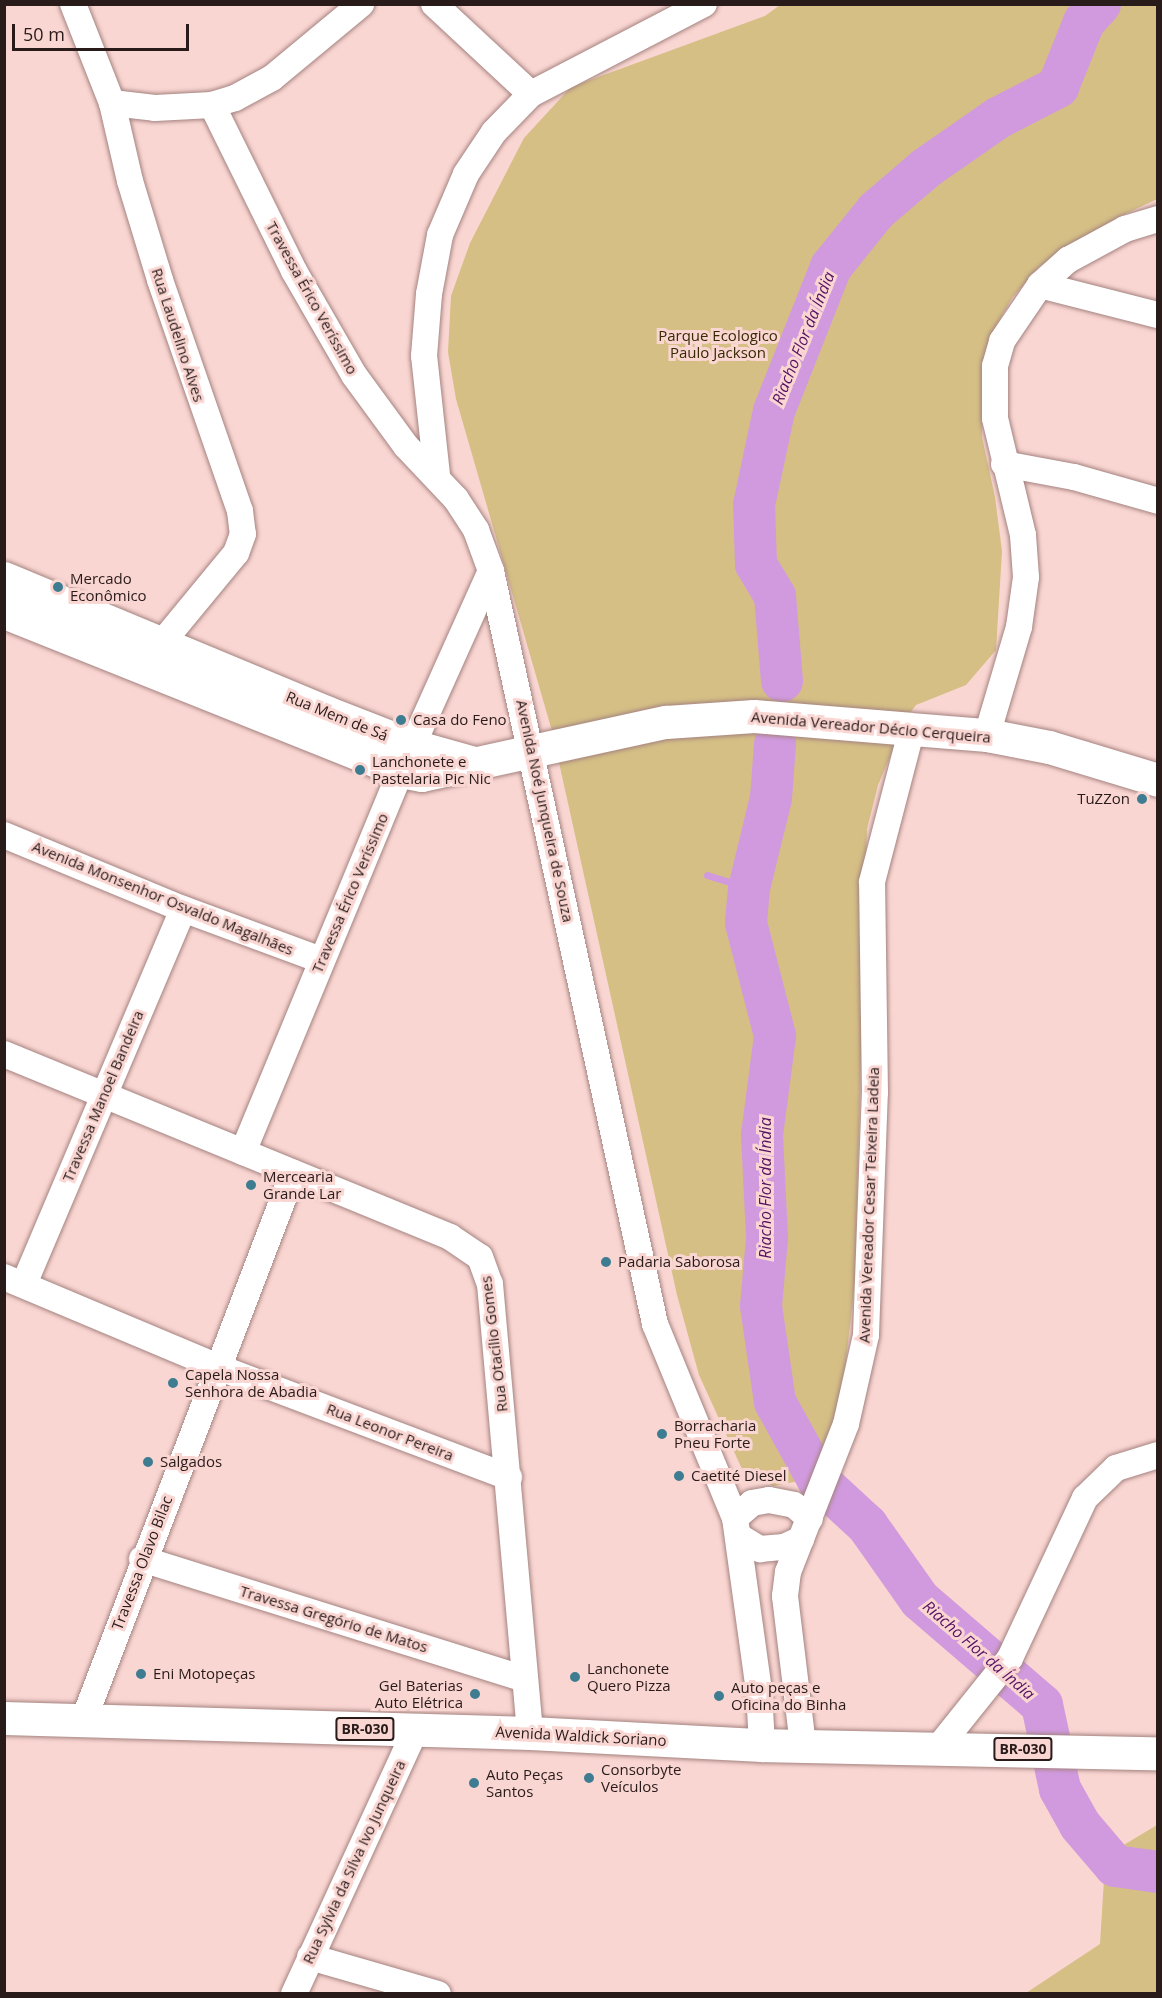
<!DOCTYPE html>
<html>
<head>
<meta charset="utf-8">
<style>
	body { margin:0 }
	#map { position:relative; width:1162px; height:1998px; overflow:hidden; background:#fad6d2; font-family:"Open Sans",sans-serif }
	div>[style] { position:absolute }
	.green>* { inset:0; background:#d5bf85 }
	.stream>* { height:7px; margin:-3.5px; padding:0 3.5px; transform-origin:3.5px; border-radius:3.5px; background:#d19adf }
	.river>* { height:42px; margin:-21px; padding:0 21px; transform-origin:21px; border-radius:21px; background:#d19adf }
	.roads { filter:drop-shadow(0 0 2px #a48380) drop-shadow(0 0 2px #a48380) }
	.street>* { height:26px; margin:-13px; padding:0 13px; transform-origin:13px; border-radius:13px; background:#fff }
	.secondary>* { height:33px; margin:-16.5px; padding:0 16.5px; transform-origin:16.5px; border-radius:16.5px; background:#fff }
	.primary>* { height:33px; margin:-16.5px; padding:0 16.5px; transform-origin:16.5px; border-radius:16.5px; background:#fff }
	.dots>* { width:16px; height:16px; translate:-50% -50%; box-sizing:border-box; border:3px solid #fad6d2; border-radius:50% }
	span { translate:-50% -50%; white-space:nowrap; text-align:center; line-height:1.15; -webkit-text-stroke:6px #fad6d2; paint-order:stroke }
	.shield-label span { padding:2px 4px; background:#fad6d2; border:2px solid; border-radius:4px; -webkit-text-stroke-width:0 }
	.shield-label { font-size:14px; color:#281b1a; font-weight:700 }
	.street-label { font-size:15px; color:#281b1a }
	.park-label { font-size:15px; color:#372a03 }
	.poi-label { font-size:15px; color:#281b1a }
	.left { translate:0 -50%; text-align:left }
	.right { translate:-100% -50%; text-align:right }
	.water-label { font-size:16px; color:#551164; font-style:italic }
	.frame { position:absolute; inset:0; border:6px solid #281b1a; pointer-events:none }
	.scale { position:absolute; left:12px; top:24px; width:177px; height:27px; box-sizing:border-box; border:3px solid #281b1a; border-top:0; padding-left:8px; font-size:18px; line-height:21px; white-space:nowrap; color:#281b1a; -webkit-text-stroke:4px #fad6d2; paint-order:stroke }
</style>
</head>
<body>
<div id="map">
	<div class="green">
		<div style="clip-path:polygon(780px 5px,1157px 5px,1157px 199px,1117px 218px,1040px 266px,1012px 298px,996px 326px,983px 368px,982px 437px,995px 497px,1002px 551px,996px 650px,966px 685px,916px 705px,907px 717px,878px 785px,867px 829px,855px 1281px,841px 1405px,818px 1469px,804px 1480px,773px 1486px,742px 1469px,699px 1375px,677px 1295px,552px 731px,456px 399px,448px 352px,451px 296px,470px 243px,524px 138px,571px 87px,765px 16px)"></div>
		<div style="clip-path:polygon(1157px 1825px,1157px 1993px,1026px 1993px,1100px 1944px,1104px 1879px,1122px 1846px)"></div>
	</div>
	<div class="stream">
		<div style="left:707px;top:875px;width:44px;rotate:17.2deg"></div>
	</div>
	<div class="river">
		<div style="left:782px;top:681px;width:85px;rotate:-94.7deg"></div>
		<div style="left:775px;top:596px;width:37px;rotate:-121deg"></div>
		<div style="left:756px;top:564px;width:59px;rotate:-91.9deg"></div>
		<div style="left:754px;top:505px;width:96px;rotate:-78deg"></div>
		<div style="left:774px;top:411px;width:155px;rotate:-68.4deg"></div>
		<div style="left:831px;top:267px;width:72px;rotate:-51.2deg"></div>
		<div style="left:876px;top:211px;width:66px;rotate:-40.7deg"></div>
		<div style="left:926px;top:168px;width:88px;rotate:-34.8deg"></div>
		<div style="left:998px;top:118px;width:68px;rotate:-27.3deg"></div>
		<div style="left:1058px;top:87px;width:70px;rotate:-68.2deg"></div>
		<div style="left:1084px;top:22px;width:24px;rotate:-48deg"></div>
		<div style="left:775px;top:744px;width:54px;rotate:94.2deg"></div>
		<div style="left:771px;top:798px;width:93px;rotate:103.7deg"></div>
		<div style="left:749px;top:888px;width:35px;rotate:95deg"></div>
		<div style="left:746px;top:923px;width:117px;rotate:75.6deg"></div>
		<div style="left:775px;top:1036px;width:100px;rotate:97.5deg"></div>
		<div style="left:762px;top:1135px;width:103px;rotate:87.2deg"></div>
		<div style="left:767px;top:1238px;width:68px;rotate:95deg"></div>
		<div style="left:761px;top:1306px;width:97px;rotate:81.7deg"></div>
		<div style="left:775px;top:1402px;width:89px;rotate:61.1deg"></div>
		<div style="left:818px;top:1480px;width:67px;rotate:42.6deg"></div>
		<div style="left:867px;top:1525px;width:92px;rotate:54.8deg"></div>
		<div style="left:920px;top:1600px;width:161px;rotate:40.7deg"></div>
		<div style="left:1042px;top:1705px;width:86px;rotate:77.9deg"></div>
		<div style="left:1060px;top:1789px;width:41px;rotate:60.9deg"></div>
		<div style="left:1080px;top:1825px;width:54px;rotate:49.5deg"></div>
		<div style="left:1115px;top:1866px;width:43px;rotate:7.9deg"></div>
	</div>
	<div class="roads">
		<div class="street">
			<div style="left:73px;top:4px;width:106px;rotate:68.5deg"></div>
			<div style="left:112px;top:103px;width:80px;rotate:77deg"></div>
			<div style="left:130px;top:181px;width:103px;rotate:73.1deg"></div>
			<div style="left:160px;top:280px;width:244px;rotate:70.9deg"></div>
			<div style="left:240px;top:511px;width:23px;rotate:83deg"></div>
			<div style="left:243px;top:534px;width:20px;rotate:110deg"></div>
			<div style="left:236px;top:553px;width:118px;rotate:129.5deg"></div>
			<div style="left:434px;top:4px;width:132px;rotate:42.9deg"></div>
			<div style="left:112px;top:103px;width:43px;rotate:6.6deg"></div>
			<div style="left:155px;top:108px;width:57px;rotate:-3deg"></div>
			<div style="left:212px;top:105px;width:24px;rotate:-17deg"></div>
			<div style="left:235px;top:98px;width:42px;rotate:-28.4deg"></div>
			<div style="left:272px;top:78px;width:116px;rotate:-39.7deg"></div>
			<div style="left:212px;top:105px;width:185px;rotate:63.7deg"></div>
			<div style="left:294px;top:271px;width:120px;rotate:60deg"></div>
			<div style="left:354px;top:375px;width:88px;rotate:53.8deg"></div>
			<div style="left:406px;top:446px;width:73px;rotate:46.7deg"></div>
			<div style="left:456px;top:499px;width:37px;rotate:57deg"></div>
			<div style="left:476px;top:530px;width:44px;rotate:69.9deg"></div>
			<div style="left:491px;top:571px;width:771px;rotate:77.71deg"></div>
			<div style="left:655px;top:1324px;width:210px;rotate:67.6deg"></div>
			<div style="left:735px;top:1518px;width:175px;rotate:82.1deg"></div>
			<div style="left:759px;top:1691px;width:54px;rotate:86.8deg"></div>
			<div style="left:1040px;top:285px;width:122px;rotate:14.3deg"></div>
			<div style="left:1004px;top:464px;width:71px;rotate:10.5deg"></div>
			<div style="left:1074px;top:477px;width:87px;rotate:15.9deg"></div>
			<div style="left:437px;top:475px;width:120px;rotate:-96.2deg"></div>
			<div style="left:424px;top:356px;width:62px;rotate:-85.4deg"></div>
			<div style="left:429px;top:294px;width:60px;rotate:-79.4deg"></div>
			<div style="left:440px;top:235px;width:66px;rotate:-66.9deg"></div>
			<div style="left:466px;top:174px;width:50px;rotate:-56.3deg"></div>
			<div style="left:494px;top:132px;width:53px;rotate:-45.8deg"></div>
			<div style="left:531px;top:94px;width:195px;rotate:-27.5deg"></div>
			<div style="left:987px;top:735px;width:113px;rotate:-73.5deg"></div>
			<div style="left:1019px;top:627px;width:50px;rotate:-82deg"></div>
			<div style="left:1026px;top:577px;width:42px;rotate:-94.1deg"></div>
			<div style="left:1023px;top:535px;width:120px;rotate:-103.5deg"></div>
			<div style="left:995px;top:418px;width:52px;rotate:-90deg"></div>
			<div style="left:995px;top:366px;width:26px;rotate:-74deg"></div>
			<div style="left:1002px;top:341px;width:68px;rotate:-55.8deg"></div>
			<div style="left:1040px;top:285px;width:38px;rotate:-42deg"></div>
			<div style="left:1068px;top:260px;width:65px;rotate:-28.5deg"></div>
			<div style="left:1125px;top:229px;width:34px;rotate:-17deg"></div>
			<div style="left:4px;top:835px;width:194px;rotate:22.5deg"></div>
			<div style="left:183px;top:909px;width:147px;rotate:20.3deg"></div>
			<div style="left:4px;top:1054px;width:482px;rotate:22.3deg"></div>
			<div style="left:450px;top:1237px;width:36px;rotate:34deg"></div>
			<div style="left:480px;top:1257px;width:29px;rotate:70deg"></div>
			<div style="left:490px;top:1284px;width:451px;rotate:84.9deg"></div>
			<div style="left:243px;top:1152px;width:412px;rotate:-67.5deg"></div>
			<div style="left:401px;top:771px;width:219px;rotate:-65.8deg"></div>
			<div style="left:4px;top:1277px;width:234px;rotate:22.8deg"></div>
			<div style="left:220px;top:1368px;width:309px;rotate:20.7deg"></div>
			<div style="left:24px;top:1284px;width:407px;rotate:-67deg"></div>
			<div style="left:735px;top:1518px;width:23px;rotate:-41deg"></div>
			<div style="left:752px;top:1503px;width:17px;rotate:-10deg"></div>
			<div style="left:769px;top:1500px;width:25px;rotate:11deg"></div>
			<div style="left:794px;top:1505px;width:21px;rotate:41deg"></div>
			<div style="left:738px;top:1536px;width:26px;rotate:31deg"></div>
			<div style="left:760px;top:1549px;width:24px;rotate:-5deg"></div>
			<div style="left:784px;top:1547px;width:19px;rotate:-25deg"></div>
			<div style="left:142px;top:1559px;width:401px;rotate:17.4deg"></div>
			<div style="left:84px;top:1719px;width:585px;rotate:-69.05deg"></div>
			<div style="left:803px;top:1745px;width:150px;rotate:-96.9deg"></div>
			<div style="left:785px;top:1596px;width:24px;rotate:-83deg"></div>
			<div style="left:788px;top:1572px;width:159px;rotate:-68.6deg"></div>
			<div style="left:846px;top:1424px;width:91px;rotate:-77.3deg"></div>
			<div style="left:866px;top:1335px;width:242px;rotate:-87.9deg"></div>
			<div style="left:875px;top:1093px;width:211px;rotate:-90.8deg"></div>
			<div style="left:872px;top:882px;width:159px;rotate:-75.4deg"></div>
			<div style="left:938px;top:1748px;width:115px;rotate:-51.3deg"></div>
			<div style="left:1010px;top:1658px;width:177px;rotate:-64.9deg"></div>
			<div style="left:1085px;top:1498px;width:43px;rotate:-44.1deg"></div>
			<div style="left:1116px;top:1468px;width:44px;rotate:-17.2deg"></div>
			<div style="left:310px;top:1957px;width:133px;rotate:16.1deg"></div>
			<div style="left:294px;top:1994px;width:289px;rotate:-65.3deg"></div>
		</div>
		<div class="secondary">
			<div style="left:4px;top:578px;width:349px;rotate:22.6deg"></div>
			<div style="left:326px;top:712px;width:93px;rotate:21.3deg"></div>
			<div style="left:413px;top:746px;width:63px;rotate:15.6deg"></div>
			<div style="left:4px;top:612px;width:428px;rotate:21.8deg"></div>
			<div style="left:401px;top:771px;width:21px;rotate:11deg"></div>
			<div style="left:422px;top:775px;width:250px;rotate:-12.3deg"></div>
			<div style="left:666px;top:722px;width:88px;rotate:-3.9deg"></div>
			<div style="left:754px;top:716px;width:234px;rotate:4.7deg"></div>
			<div style="left:987px;top:735px;width:63px;rotate:11deg"></div>
			<div style="left:1049px;top:747px;width:114px;rotate:16.8deg"></div>
		</div>
		<div class="primary">
			<div style="left:4px;top:1718px;width:526px;rotate:1.63deg"></div>
			<div style="left:530px;top:1733px;width:232px;rotate:3deg"></div>
			<div style="left:762px;top:1745px;width:396px;rotate:1.2deg"></div>
		</div>
	</div>
	<div class="dots">
		<div style="left:58px;top:587px;background:#3d7c91"></div>
		<div style="left:401px;top:720px;background:#3d7c91"></div>
		<div style="left:360px;top:770px;background:#3d7c91"></div>
		<div style="left:1142px;top:799px;background:#3d7c91"></div>
		<div style="left:251px;top:1185px;background:#3d7c91"></div>
		<div style="left:606px;top:1262px;background:#3d7c91"></div>
		<div style="left:173px;top:1383px;background:#3d7c91"></div>
		<div style="left:662px;top:1434px;background:#3d7c91"></div>
		<div style="left:148px;top:1462px;background:#3d7c91"></div>
		<div style="left:679px;top:1476px;background:#3d7c91"></div>
		<div style="left:141px;top:1674px;background:#3d7c91"></div>
		<div style="left:575px;top:1677px;background:#3d7c91"></div>
		<div style="left:475px;top:1694px;background:#3d7c91"></div>
		<div style="left:719px;top:1696px;background:#3d7c91"></div>
		<div style="left:589px;top:1778px;background:#3d7c91"></div>
		<div style="left:474px;top:1783px;background:#3d7c91"></div>
	</div>
	<div class="shield-label">
		<span style="left:365px;top:1729px">BR-030</span>
		<span style="left:1023px;top:1749px">BR-030</span>
	</div>
	<div class="street-label">
		<span style="left:312px;top:298px;rotate:61deg">Travessa Érico Veríssimo</span>
		<span style="left:178px;top:335px;rotate:72deg">Rua Laudelino Alves</span>
		<span style="left:337px;top:716px;rotate:22deg">Rua Mem de Sá</span>
		<span style="left:871px;top:727px;rotate:5deg">Avenida Vereador Décio Cerqueira</span>
		<span style="left:545px;top:811px;rotate:78deg">Avenida Noé Junqueira de Souza</span>
		<span style="left:350px;top:893px;rotate:-67deg">Travessa Érico Veríssimo</span>
		<span style="left:163px;top:898px;rotate:22deg">Avenida Monsenhor Osvaldo Magalhães</span>
		<span style="left:103px;top:1096px;rotate:-67deg">Travessa Manoel Bandeira</span>
		<span style="left:869px;top:1205px;rotate:-88deg">Avenida Vereador Cesar Teixeira Ladeia</span>
		<span style="left:494px;top:1344px;rotate:-97deg">Rua Otacílio Gomes</span>
		<span style="left:390px;top:1432px;rotate:21deg">Rua Leonor Pereira</span>
		<span style="left:142px;top:1563px;rotate:-69deg">Travessa Olavo Bilac</span>
		<span style="left:334px;top:1619px;rotate:17deg">Travessa Gregório de Matos</span>
		<span style="left:581px;top:1736px;rotate:3deg">Avenida Waldick Soriano</span>
		<span style="left:354px;top:1862px;rotate:-65deg">Rua Sylvia da Silva Ivo Junqueira</span>
	</div>
	<div class="park-label">
		<span style="left:718px;top:344px">Parque Ecologico<br>Paulo Jackson</span>
	</div>
	<div class="poi-label">
		<span class="left" style="left:70px;top:587px">Mercado<br>Econômico</span>
		<span class="left" style="left:413px;top:720px">Casa do Feno</span>
		<span class="left" style="left:372px;top:770px">Lanchonete e<br>Pastelaria Pic Nic</span>
		<span class="right" style="left:1130px;top:799px">TuZZon</span>
		<span class="left" style="left:263px;top:1185px">Mercearia<br>Grande Lar</span>
		<span class="left" style="left:618px;top:1262px">Padaria Saborosa</span>
		<span class="left" style="left:185px;top:1383px">Capela Nossa<br>Senhora de Abadia</span>
		<span class="left" style="left:674px;top:1434px">Borracharia<br>Pneu Forte</span>
		<span class="left" style="left:160px;top:1462px">Salgados</span>
		<span class="left" style="left:691px;top:1476px">Caetité Diesel</span>
		<span class="left" style="left:587px;top:1677px">Lanchonete<br>Quero Pizza</span>
		<span class="left" style="left:153px;top:1674px">Eni Motopeças</span>
		<span class="right" style="left:463px;top:1694px">Gel Baterias<br>Auto Elétrica</span>
		<span class="left" style="left:731px;top:1696px">Auto peças e<br>Oficina do Binha</span>
		<span class="left" style="left:601px;top:1778px">Consorbyte<br>Veículos</span>
		<span class="left" style="left:486px;top:1783px">Auto Peças<br>Santos</span>
	</div>
	<div class="water-label">
		<span style="left:803px;top:338px;rotate:-68deg">Riacho Flor da Índia</span>
		<span style="left:765px;top:1188px;rotate:-90deg">Riacho Flor da Índia</span>
		<span style="left:979px;top:1650px;rotate:41deg">Riacho Flor da Índia</span>
	</div>
	<div class="frame"></div>
	<div class="scale">50 m</div>
</div>
</body>
</html>
